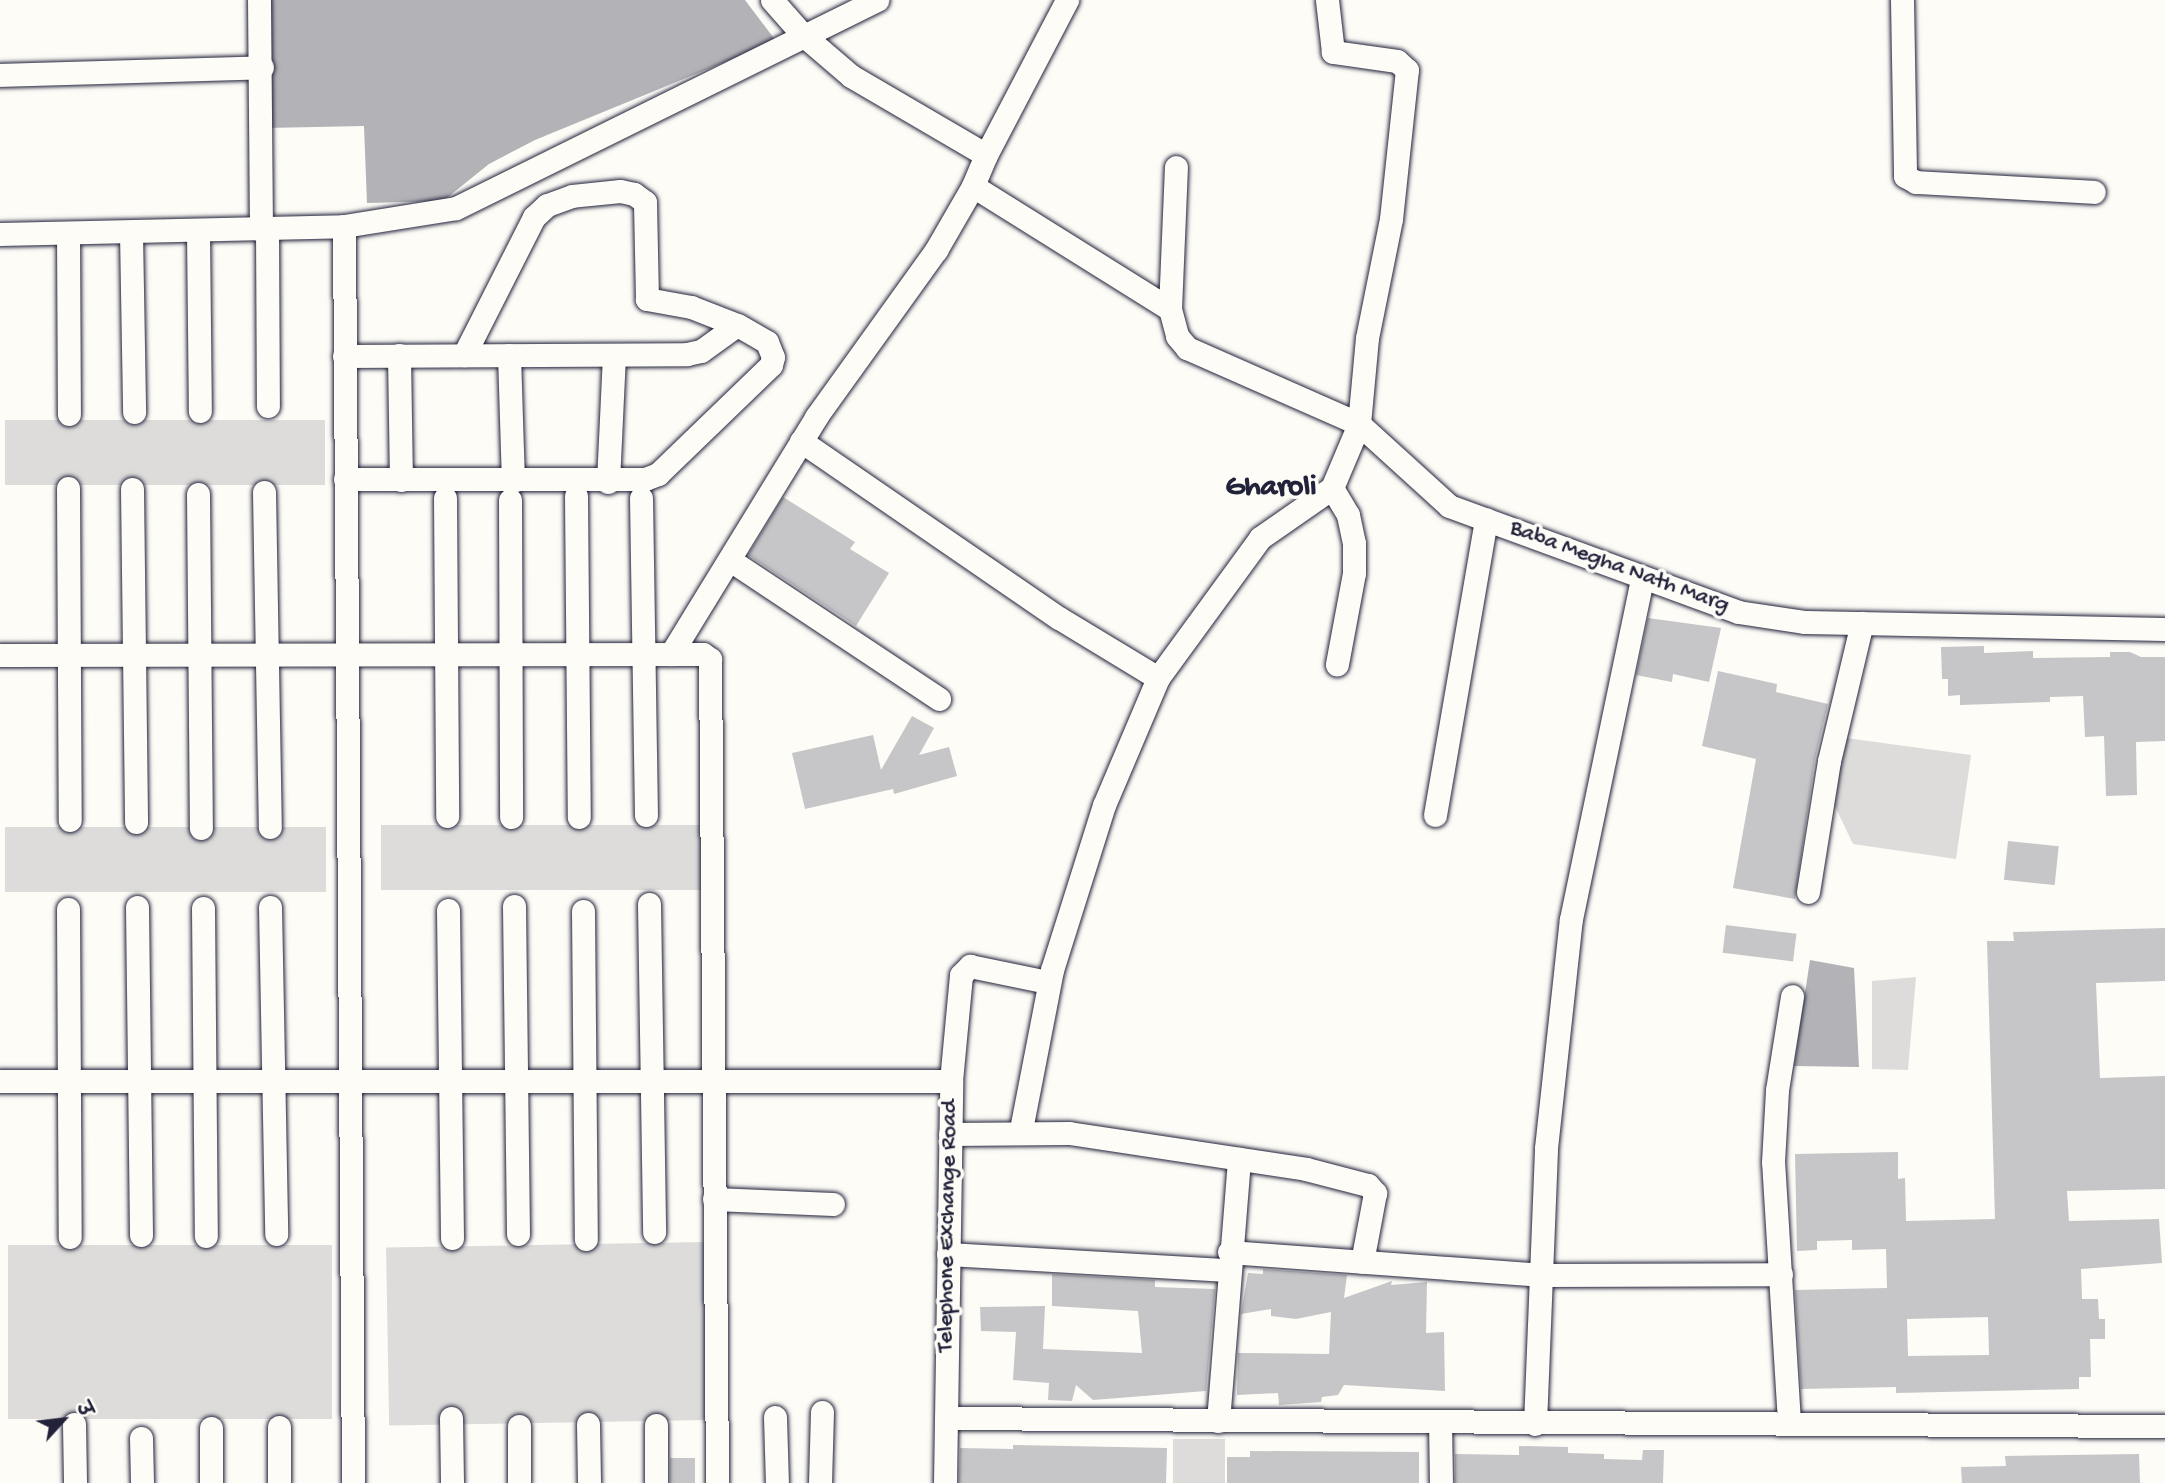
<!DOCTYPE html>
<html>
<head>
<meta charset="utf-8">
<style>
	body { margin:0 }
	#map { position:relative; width:2165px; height:1483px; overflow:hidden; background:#fdfcf7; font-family:"Gochi Hand","Playpen Sans Deva",sans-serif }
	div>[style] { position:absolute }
	.green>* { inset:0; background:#dddcdb; transform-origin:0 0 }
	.water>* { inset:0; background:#b2b2b7 }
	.building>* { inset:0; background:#c6c6c8; transform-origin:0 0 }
	.roads { filter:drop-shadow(0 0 2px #22223b) drop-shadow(0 0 2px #22223b) }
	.minor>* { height:23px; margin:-11.5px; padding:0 11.5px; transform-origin:11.5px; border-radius:11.5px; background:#fdfcf7 }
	span { translate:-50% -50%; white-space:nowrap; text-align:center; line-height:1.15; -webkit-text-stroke:7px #fdfcf7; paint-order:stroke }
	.street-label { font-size:23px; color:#22223b }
	.district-label { font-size:30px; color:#22223b; font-weight:700 }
	.north { position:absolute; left:28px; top:1385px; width:70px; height:70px; -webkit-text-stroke:5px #fdfcf7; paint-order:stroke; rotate:63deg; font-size:19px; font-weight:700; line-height:28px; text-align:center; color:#22223b }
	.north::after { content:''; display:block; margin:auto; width:24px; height:32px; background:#22223b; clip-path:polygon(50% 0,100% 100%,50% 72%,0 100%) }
</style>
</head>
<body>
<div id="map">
	<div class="green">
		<div style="left:325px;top:420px;width:65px;height:320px;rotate:90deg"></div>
		<div style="clip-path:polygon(1846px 738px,1971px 755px,1956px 859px,1853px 844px,1832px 800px)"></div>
		<div style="left:701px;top:825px;width:65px;height:320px;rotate:90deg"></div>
		<div style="left:5px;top:827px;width:321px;height:65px"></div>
		<div style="clip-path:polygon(1916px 977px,1908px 1070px,1872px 1069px,1872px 981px)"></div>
		<div style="left:704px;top:1242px;width:178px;height:318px;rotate:89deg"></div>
		<div style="left:8px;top:1245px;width:324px;height:174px"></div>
		<div style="left:1173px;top:1439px;width:52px;height:44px"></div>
	</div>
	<div class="water">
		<div style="clip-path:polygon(266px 0,745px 0,776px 41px,535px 140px,489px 164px,443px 201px,367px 203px,364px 126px,266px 128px)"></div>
		<div style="clip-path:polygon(1810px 960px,1854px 968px,1859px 1067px,1794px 1066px)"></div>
	</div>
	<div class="building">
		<div style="clip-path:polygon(783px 497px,855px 542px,850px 549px,889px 573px,856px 626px,748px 555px)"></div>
		<div style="clip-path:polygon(1648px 618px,1721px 628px,1709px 682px,1673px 674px,1672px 682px,1636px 675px)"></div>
		<div style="clip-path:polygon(1984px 646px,1984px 653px,2033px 651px,2033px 658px,2110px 657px,2110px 652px,2130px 652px,2141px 657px,2165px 657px,2165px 741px,2136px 742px,2137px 795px,2106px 796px,2104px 736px,2085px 737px,2083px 696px,2050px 697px,2050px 702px,1960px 705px,1960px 695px,1948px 696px,1948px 679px,1942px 679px,1941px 647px)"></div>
		<div style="clip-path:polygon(1718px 671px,1777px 684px,1776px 692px,1828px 704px,1815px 759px,1795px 899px,1733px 888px,1756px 759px,1702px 746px)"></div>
		<div style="clip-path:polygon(912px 716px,934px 728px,919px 755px,949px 747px,957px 776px,894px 794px,893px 789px,805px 809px,792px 753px,873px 735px,881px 770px)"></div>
		<div style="left:2008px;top:841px;width:51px;height:39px;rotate:6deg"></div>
		<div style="left:1726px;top:925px;width:71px;height:28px;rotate:7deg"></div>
		<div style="clip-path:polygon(evenodd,2165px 928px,2165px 981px,2096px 983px,2100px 1078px,2165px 1076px,2165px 1189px,2067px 1191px,2069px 1221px,2159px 1219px,2162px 1263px,2081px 1269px,2082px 1299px,2098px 1299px,2099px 1319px,2105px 1319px,2105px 1339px,2090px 1339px,2091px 1377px,2079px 1377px,2079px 1389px,1896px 1393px,1896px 1387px,1801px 1389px,1795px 1290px,1887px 1288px,1886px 1249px,1852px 1250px,1852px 1240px,1817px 1241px,1817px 1250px,1797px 1251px,1795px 1154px,1898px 1152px,1898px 1179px,1905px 1178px,1906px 1221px,1995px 1219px,1987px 941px,2014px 941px,2013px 932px,2165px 928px,1988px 1317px,1989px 1355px,1908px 1356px,1907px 1319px,1988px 1317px)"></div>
		<div style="clip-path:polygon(1263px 1269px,1347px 1275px,1344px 1298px,1392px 1281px,1391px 1285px,1427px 1282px,1426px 1333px,1444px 1332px,1445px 1391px,1344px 1385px,1338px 1395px,1322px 1397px,1321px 1402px,1279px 1405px,1278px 1393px,1237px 1395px,1238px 1353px,1329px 1354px,1331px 1312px,1296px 1319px,1271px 1316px,1271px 1309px,1241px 1314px,1248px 1273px,1263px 1274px)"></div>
		<div style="clip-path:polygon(1052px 1274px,1155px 1280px,1155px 1287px,1215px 1289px,1206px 1391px,1093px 1400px,1076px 1385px,1072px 1401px,1048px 1400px,1049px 1383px,1013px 1380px,1016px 1332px,981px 1331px,980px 1307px,1045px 1306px,1043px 1349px,1142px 1353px,1138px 1311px,1052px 1306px)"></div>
		<div style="clip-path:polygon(1013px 1445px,1167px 1448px,1166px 1483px,959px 1483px,960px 1448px,1013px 1449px)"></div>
		<div style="clip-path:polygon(1519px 1446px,1568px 1447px,1568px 1453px,1604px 1454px,1604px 1459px,1642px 1460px,1643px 1450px,1664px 1450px,1663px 1483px,1455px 1483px,1455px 1454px,1519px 1455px)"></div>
		<div style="clip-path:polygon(1250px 1451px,1419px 1452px,1419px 1483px,1227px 1483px,1227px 1457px,1250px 1457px)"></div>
		<div style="clip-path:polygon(2139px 1454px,2140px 1483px,1962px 1483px,1961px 1467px,2006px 1466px,2005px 1456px)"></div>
		<div style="left:670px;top:1458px;width:25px;height:25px"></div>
	</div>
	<div class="roads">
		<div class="minor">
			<div style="left:259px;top:0;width:230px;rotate:89.5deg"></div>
			<div style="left:772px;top:0;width:45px;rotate:48.6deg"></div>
			<div style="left:802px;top:34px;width:65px;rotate:40.6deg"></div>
			<div style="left:851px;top:76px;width:156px;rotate:30.3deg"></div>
			<div style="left:986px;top:155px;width:34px;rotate:113deg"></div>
			<div style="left:973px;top:186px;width:232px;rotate:32deg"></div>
			<div style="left:1170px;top:309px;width:28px;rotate:75deg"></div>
			<div style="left:1177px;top:336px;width:16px;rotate:50deg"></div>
			<div style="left:1187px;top:348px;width:188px;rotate:23.8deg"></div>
			<div style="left:1359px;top:424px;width:122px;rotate:42.3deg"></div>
			<div style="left:1449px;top:506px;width:308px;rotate:20.1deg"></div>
			<div style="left:1738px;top:612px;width:68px;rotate:8.5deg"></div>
			<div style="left:1805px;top:622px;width:360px;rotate:1.1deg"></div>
			<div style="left:1902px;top:0;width:176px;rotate:89deg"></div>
			<div style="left:1905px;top:176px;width:13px;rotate:29deg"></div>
			<div style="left:1916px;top:182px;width:178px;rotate:3.2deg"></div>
			<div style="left:0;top:75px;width:262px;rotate:-1.7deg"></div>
			<div style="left:986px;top:155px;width:175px;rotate:-62.4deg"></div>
			<div style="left:344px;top:226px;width:1257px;rotate:89.59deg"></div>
			<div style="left:267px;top:229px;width:177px;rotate:89.7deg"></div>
			<div style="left:198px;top:232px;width:179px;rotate:89.4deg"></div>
			<div style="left:68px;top:233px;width:181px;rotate:89.7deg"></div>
			<div style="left:131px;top:233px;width:179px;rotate:89deg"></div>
			<div style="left:0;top:234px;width:344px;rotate:-1.3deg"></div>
			<div style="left:344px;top:226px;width:113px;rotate:-9.1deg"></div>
			<div style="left:456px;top:208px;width:470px;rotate:-26.3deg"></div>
			<div style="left:1170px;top:309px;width:142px;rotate:-87.6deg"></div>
			<div style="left:399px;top:355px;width:125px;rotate:89.1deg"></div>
			<div style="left:509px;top:355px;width:126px;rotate:88.2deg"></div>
			<div style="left:344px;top:356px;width:343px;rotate:-0.3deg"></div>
			<div style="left:687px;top:354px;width:14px;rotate:-12deg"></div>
			<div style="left:701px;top:351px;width:44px;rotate:-35.8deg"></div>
			<div style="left:801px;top:441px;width:313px;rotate:34.5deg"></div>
			<div style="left:1059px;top:618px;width:116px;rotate:31.2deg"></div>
			<div style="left:1158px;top:678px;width:138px;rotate:113deg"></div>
			<div style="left:1104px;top:805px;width:173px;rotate:107.5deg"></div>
			<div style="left:1052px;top:970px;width:163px;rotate:101deg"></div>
			<div style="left:345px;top:479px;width:300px"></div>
			<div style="left:645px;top:479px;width:14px;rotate:-21deg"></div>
			<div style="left:658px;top:474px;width:157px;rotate:-44deg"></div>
			<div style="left:771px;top:365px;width:8px;rotate:-76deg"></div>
			<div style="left:773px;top:357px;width:16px;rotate:-112deg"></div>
			<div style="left:767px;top:342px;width:34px;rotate:-150deg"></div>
			<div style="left:737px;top:325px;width:49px;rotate:-158.6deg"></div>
			<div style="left:691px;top:307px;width:45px;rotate:-169.7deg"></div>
			<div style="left:647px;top:299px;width:97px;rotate:-91.2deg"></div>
			<div style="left:645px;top:202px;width:14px;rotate:-144deg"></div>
			<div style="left:634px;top:194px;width:14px;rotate:-168deg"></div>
			<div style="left:620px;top:191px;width:48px;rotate:174.1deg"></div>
			<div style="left:572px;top:196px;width:27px;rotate:160deg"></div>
			<div style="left:547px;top:205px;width:18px;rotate:137deg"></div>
			<div style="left:534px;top:217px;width:155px;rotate:116.9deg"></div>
			<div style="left:608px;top:482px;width:127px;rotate:-87.3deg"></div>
			<div style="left:68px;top:488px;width:332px;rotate:89.7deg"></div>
			<div style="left:1332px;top:488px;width:31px;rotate:59deg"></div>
			<div style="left:1348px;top:515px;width:29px;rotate:78deg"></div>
			<div style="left:1354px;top:543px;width:30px;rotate:90deg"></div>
			<div style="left:1354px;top:573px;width:93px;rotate:100.6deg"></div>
			<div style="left:132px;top:489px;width:333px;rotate:89.3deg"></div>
			<div style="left:264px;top:492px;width:335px;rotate:89deg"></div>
			<div style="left:198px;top:494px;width:334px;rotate:89.5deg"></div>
			<div style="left:576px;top:496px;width:321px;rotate:89.5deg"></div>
			<div style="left:445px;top:498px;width:318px;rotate:89.6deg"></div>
			<div style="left:641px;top:498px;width:317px;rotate:89.1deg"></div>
			<div style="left:510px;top:500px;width:317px;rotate:89.8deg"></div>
			<div style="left:730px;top:560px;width:251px;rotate:33.6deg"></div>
			<div style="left:671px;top:654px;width:278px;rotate:-58.5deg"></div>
			<div style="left:816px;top:417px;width:206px;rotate:-54.3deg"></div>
			<div style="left:936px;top:250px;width:74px;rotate:-60deg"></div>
			<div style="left:0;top:655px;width:703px;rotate:-0.08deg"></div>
			<div style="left:703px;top:654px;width:9px;rotate:36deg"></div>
			<div style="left:710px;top:659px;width:824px;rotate:89.51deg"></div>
			<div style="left:1158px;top:678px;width:173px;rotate:-53.9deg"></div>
			<div style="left:1260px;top:538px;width:88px;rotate:-34.8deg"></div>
			<div style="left:1332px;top:488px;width:69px;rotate:-67.1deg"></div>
			<div style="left:1359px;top:424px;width:86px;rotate:-84.7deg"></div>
			<div style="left:1367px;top:338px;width:121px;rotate:-78.6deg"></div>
			<div style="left:1391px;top:219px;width:150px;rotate:-83.9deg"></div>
			<div style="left:1407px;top:70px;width:13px;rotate:-138deg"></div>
			<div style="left:1397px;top:61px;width:65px;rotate:-172deg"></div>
			<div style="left:1333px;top:52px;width:52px;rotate:-96.6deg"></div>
			<div style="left:1435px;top:815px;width:300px;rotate:-80.2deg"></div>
			<div style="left:1808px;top:892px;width:133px;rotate:-80.9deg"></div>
			<div style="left:1829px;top:761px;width:142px;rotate:-76.6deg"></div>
			<div style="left:649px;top:904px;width:328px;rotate:89.1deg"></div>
			<div style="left:514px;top:906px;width:328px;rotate:89.3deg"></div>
			<div style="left:137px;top:907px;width:328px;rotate:89.3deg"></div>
			<div style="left:270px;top:907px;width:327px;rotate:88.9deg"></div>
			<div style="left:203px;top:908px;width:328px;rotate:89.5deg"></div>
			<div style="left:68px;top:909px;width:328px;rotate:89.7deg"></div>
			<div style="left:448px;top:910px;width:328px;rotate:89.3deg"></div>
			<div style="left:583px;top:911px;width:328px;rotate:89.5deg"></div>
			<div style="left:0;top:1081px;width:951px"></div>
			<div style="left:950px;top:1134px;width:119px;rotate:-0.5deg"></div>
			<div style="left:1069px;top:1133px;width:240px;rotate:8.6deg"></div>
			<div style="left:1306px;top:1169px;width:64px;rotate:14.5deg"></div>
			<div style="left:1368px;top:1185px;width:11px;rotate:49deg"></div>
			<div style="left:1375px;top:1193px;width:70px;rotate:100.7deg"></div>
			<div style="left:714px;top:1199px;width:119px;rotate:2.4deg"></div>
			<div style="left:1229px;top:1252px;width:315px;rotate:4.2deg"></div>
			<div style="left:1543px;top:1275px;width:238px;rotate:-0.2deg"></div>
			<div style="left:948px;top:1254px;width:280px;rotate:3.3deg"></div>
			<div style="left:775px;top:1417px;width:66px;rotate:88.3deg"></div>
			<div style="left:451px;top:1418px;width:65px;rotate:89.1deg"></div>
			<div style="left:946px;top:1418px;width:1219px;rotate:0.38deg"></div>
			<div style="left:1218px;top:1421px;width:263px;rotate:-85.4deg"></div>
			<div style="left:1440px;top:1421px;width:62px;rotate:89.1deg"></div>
			<div style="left:1789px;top:1422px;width:260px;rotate:-93.5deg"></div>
			<div style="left:1773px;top:1162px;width:72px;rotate:-86.8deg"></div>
			<div style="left:1777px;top:1090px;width:95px;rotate:-80.9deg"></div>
			<div style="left:74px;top:1424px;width:59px;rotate:89deg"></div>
			<div style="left:588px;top:1424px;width:59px;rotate:89deg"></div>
			<div style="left:1535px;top:1424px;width:276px;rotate:-87.7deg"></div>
			<div style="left:1546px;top:1148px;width:230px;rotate:-83.8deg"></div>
			<div style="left:1571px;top:919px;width:348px;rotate:-78.2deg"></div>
			<div style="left:656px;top:1425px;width:58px;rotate:90deg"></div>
			<div style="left:519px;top:1426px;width:57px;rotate:90deg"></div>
			<div style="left:279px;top:1427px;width:56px;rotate:90deg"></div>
			<div style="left:211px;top:1428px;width:55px;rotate:90deg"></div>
			<div style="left:141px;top:1438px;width:45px;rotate:88.7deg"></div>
			<div style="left:820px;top:1483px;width:71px;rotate:-88.4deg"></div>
			<div style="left:945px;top:1483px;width:402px;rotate:-89.1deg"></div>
			<div style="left:951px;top:1081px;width:106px;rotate:-84.6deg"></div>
			<div style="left:961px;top:975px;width:13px;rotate:-45deg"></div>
			<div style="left:970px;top:966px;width:80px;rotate:11.6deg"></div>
		</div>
	</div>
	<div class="street-label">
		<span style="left:1619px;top:568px;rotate:20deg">Baba Megha Nath Marg</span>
		<span style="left:949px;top:1226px;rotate:-89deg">Telephone Exchange Road</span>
	</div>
	<div class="district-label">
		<span style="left:1271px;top:489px">Gharoli</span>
	</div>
	<div class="north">उ</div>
</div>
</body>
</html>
